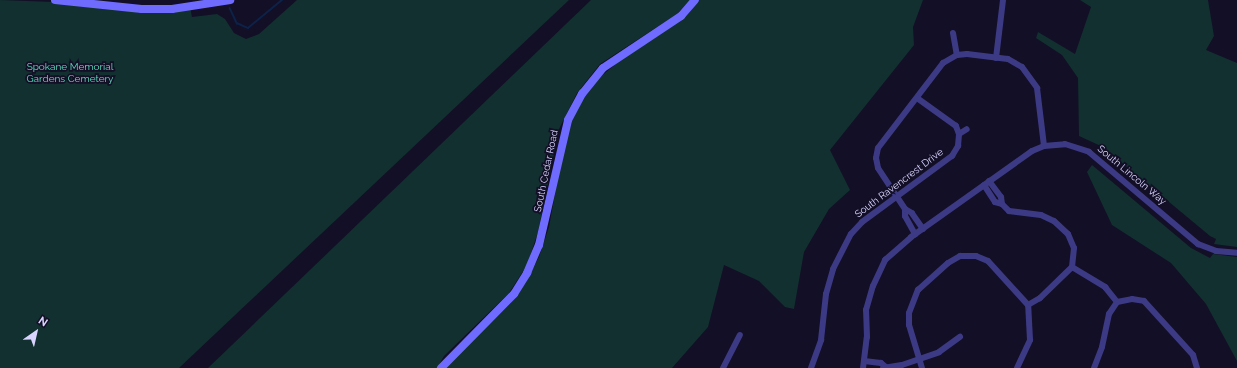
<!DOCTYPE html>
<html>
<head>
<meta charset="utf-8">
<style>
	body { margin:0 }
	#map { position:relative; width:1237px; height:368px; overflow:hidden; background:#130f26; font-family:Raleway,sans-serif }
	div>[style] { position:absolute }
	.green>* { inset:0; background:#12302f }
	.stream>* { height:1.5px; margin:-0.75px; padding:0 0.75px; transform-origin:0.75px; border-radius:0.75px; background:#0c2248 }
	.street>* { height:6px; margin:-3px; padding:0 3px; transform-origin:3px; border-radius:3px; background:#3d3a85 }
	.secondary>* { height:8px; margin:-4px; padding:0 4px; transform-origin:4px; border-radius:4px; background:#6f6bff }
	span { translate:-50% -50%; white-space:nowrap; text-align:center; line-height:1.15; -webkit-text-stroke:3.5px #130f26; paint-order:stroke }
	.park-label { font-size:10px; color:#5fe0c0 }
	.street-label { font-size:10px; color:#d9d4ff }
	.north { position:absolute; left:16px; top:312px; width:40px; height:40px; -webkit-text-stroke:3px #130f26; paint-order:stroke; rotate:34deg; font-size:11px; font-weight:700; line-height:16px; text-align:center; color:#d9d4ff }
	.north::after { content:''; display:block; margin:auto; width:14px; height:18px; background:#d9d4ff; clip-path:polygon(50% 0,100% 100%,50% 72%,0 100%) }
</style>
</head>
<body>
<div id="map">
	<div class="green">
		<div style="clip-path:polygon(0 0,190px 7px,192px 17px,217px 14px,225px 19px,234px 33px,246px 39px,259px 34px,297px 0,569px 0,179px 368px,0 368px)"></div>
		<div style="clip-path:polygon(591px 0,690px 0,677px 14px,600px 64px,577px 93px,559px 129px,538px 232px,527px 265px,509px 293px,444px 356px,437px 368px,208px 368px)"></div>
		<div style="clip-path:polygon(699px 0,923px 0,913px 27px,914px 45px,830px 150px,850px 190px,829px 209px,804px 252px,794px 309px,785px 307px,759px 281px,724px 265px,708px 327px,672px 368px,445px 368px,510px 304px,526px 282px,539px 257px,549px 227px,566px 133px,579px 104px,599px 78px,628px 54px,678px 22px)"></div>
		<div style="clip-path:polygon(1080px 0,1208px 0,1214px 36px,1206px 50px,1237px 63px,1237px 247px,1214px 244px,1216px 239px,1210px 236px,1103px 147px,1079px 136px,1078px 78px,1062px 55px,1036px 38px,1038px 32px,1075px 54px,1091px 7px)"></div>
		<div style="clip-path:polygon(1092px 165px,1191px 248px,1210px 258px,1213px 254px,1237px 257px,1237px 361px,1206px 304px,1171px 263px,1112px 225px,1087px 172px)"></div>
	</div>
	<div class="stream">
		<div style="left:230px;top:8px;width:17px;rotate:65deg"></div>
		<div style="left:237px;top:23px;width:12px;rotate:24deg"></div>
		<div style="left:248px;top:28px;width:44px;rotate:-39.5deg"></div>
	</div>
	<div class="street">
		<div style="left:953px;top:33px;width:22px;rotate:80deg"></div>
		<div style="left:996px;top:58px;width:58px;rotate:-83.1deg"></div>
		<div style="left:959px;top:134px;width:9px;rotate:-32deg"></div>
		<div style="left:989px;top:181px;width:20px;rotate:53deg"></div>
		<div style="left:1001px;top:197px;width:7px;rotate:82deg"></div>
		<div style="left:984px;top:185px;width:20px;rotate:57deg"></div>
		<div style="left:995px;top:202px;width:7px;rotate:16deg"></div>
		<div style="left:1002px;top:204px;width:10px;rotate:45deg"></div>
		<div style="left:1009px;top:211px;width:32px;rotate:7deg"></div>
		<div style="left:1041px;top:215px;width:14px;rotate:25deg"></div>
		<div style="left:1054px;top:221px;width:19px;rotate:43deg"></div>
		<div style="left:1068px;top:234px;width:15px;rotate:67deg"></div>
		<div style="left:1074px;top:248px;width:19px;rotate:96deg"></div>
		<div style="left:1072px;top:267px;width:45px;rotate:135.9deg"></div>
		<div style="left:1040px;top:298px;width:14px;rotate:150deg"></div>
		<div style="left:905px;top:209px;width:7px;rotate:90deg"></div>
		<div style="left:905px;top:216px;width:21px;rotate:61deg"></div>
		<div style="left:923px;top:229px;width:19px;rotate:-125deg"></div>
		<div style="left:912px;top:213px;width:8px;rotate:-150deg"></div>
		<div style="left:905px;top:209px;width:49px;rotate:-123.4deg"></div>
		<div style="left:878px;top:168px;width:10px;rotate:-101deg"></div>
		<div style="left:876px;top:158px;width:10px;rotate:-79deg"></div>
		<div style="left:878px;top:148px;width:107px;rotate:-52.6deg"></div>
		<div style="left:943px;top:63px;width:16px;rotate:-30deg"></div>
		<div style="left:957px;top:55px;width:10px;rotate:-6deg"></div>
		<div style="left:967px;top:54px;width:41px;rotate:7deg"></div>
		<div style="left:1008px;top:59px;width:16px;rotate:30deg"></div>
		<div style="left:1022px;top:67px;width:26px;rotate:54deg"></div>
		<div style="left:1037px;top:88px;width:58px;rotate:83.1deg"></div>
		<div style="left:1072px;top:267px;width:39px;rotate:31deg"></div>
		<div style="left:1105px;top:287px;width:19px;rotate:51deg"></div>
		<div style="left:1117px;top:302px;width:15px;rotate:-11deg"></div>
		<div style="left:1132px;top:299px;width:12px;rotate:9deg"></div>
		<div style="left:1144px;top:301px;width:73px;rotate:47.8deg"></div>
		<div style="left:1193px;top:355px;width:14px;rotate:73deg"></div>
		<div style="left:864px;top:361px;width:17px;rotate:7deg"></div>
		<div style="left:881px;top:363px;width:6px;rotate:39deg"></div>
		<div style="left:723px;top:368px;width:37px;rotate:-63deg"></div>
		<div style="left:811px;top:368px;width:30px;rotate:-70deg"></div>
		<div style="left:821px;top:340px;width:46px;rotate:-83.8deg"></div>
		<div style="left:826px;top:294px;width:26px;rotate:-74deg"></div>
		<div style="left:833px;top:269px;width:39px;rotate:-63deg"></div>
		<div style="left:851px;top:234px;width:16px;rotate:-47deg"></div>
		<div style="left:862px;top:222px;width:112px;rotate:-36.3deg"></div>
		<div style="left:952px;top:156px;width:12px;rotate:-59deg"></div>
		<div style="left:958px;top:146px;width:12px;rotate:-85deg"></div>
		<div style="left:959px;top:134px;width:9px;rotate:-111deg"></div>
		<div style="left:956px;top:126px;width:48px;rotate:-144.3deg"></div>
		<div style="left:863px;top:368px;width:31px;rotate:-83deg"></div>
		<div style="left:867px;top:337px;width:27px;rotate:-92deg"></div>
		<div style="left:866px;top:310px;width:25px;rotate:-74deg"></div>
		<div style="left:873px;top:286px;width:29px;rotate:-65deg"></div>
		<div style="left:885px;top:260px;width:35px;rotate:-41deg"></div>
		<div style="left:911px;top:237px;width:148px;rotate:-35.4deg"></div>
		<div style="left:1032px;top:151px;width:13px;rotate:-23deg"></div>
		<div style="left:1044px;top:146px;width:21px;rotate:-5deg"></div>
		<div style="left:1065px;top:144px;width:25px;rotate:18deg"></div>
		<div style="left:1089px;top:152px;width:143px;rotate:40.2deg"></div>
		<div style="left:1198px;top:244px;width:19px;rotate:21deg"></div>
		<div style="left:1216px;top:251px;width:21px;rotate:5deg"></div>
		<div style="left:883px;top:368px;width:19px;rotate:-9deg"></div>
		<div style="left:902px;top:365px;width:39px;rotate:-19deg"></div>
		<div style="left:939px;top:352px;width:26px;rotate:-36deg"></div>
		<div style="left:922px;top:368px;width:45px;rotate:-106.8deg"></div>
		<div style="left:909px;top:325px;width:12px;rotate:-90deg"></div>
		<div style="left:909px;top:313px;width:25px;rotate:-69deg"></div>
		<div style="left:918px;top:290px;width:40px;rotate:-42deg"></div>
		<div style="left:948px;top:263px;width:14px;rotate:-30deg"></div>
		<div style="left:960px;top:256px;width:16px"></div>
		<div style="left:976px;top:256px;width:13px;rotate:23deg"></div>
		<div style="left:988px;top:261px;width:59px;rotate:47.7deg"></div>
		<div style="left:1017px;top:368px;width:31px;rotate:-65deg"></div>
		<div style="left:1030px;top:340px;width:35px;rotate:-93deg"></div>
		<div style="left:1094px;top:368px;width:22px;rotate:-69deg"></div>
		<div style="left:1102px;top:347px;width:34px;rotate:-78deg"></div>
		<div style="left:1109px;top:314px;width:14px;rotate:-56deg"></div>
	</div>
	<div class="secondary">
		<div style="left:55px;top:0;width:87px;rotate:5.9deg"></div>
		<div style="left:142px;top:9px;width:30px"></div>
		<div style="left:172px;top:9px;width:59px;rotate:-8.8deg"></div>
		<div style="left:441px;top:368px;width:104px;rotate:-45.4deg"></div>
		<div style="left:514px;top:294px;width:25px;rotate:-58deg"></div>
		<div style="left:527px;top:273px;width:30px;rotate:-67deg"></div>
		<div style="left:539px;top:245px;width:128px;rotate:-76.9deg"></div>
		<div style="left:568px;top:120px;width:30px;rotate:-62deg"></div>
		<div style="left:582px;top:94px;width:33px;rotate:-51deg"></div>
		<div style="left:603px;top:68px;width:94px;rotate:-33.7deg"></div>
		<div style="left:681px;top:16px;width:21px;rotate:-49deg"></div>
	</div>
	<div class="park-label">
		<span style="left:70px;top:72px">Spokane Memorial<br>Gardens Cemetery</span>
	</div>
	<div class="street-label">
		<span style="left:546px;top:171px;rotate:-78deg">South Cedar Road</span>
		<span style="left:1132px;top:175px;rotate:40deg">South Lincoln Way</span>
		<span style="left:899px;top:183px;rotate:-37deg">South Ravencrest Drive</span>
	</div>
	<div class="north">N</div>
</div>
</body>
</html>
